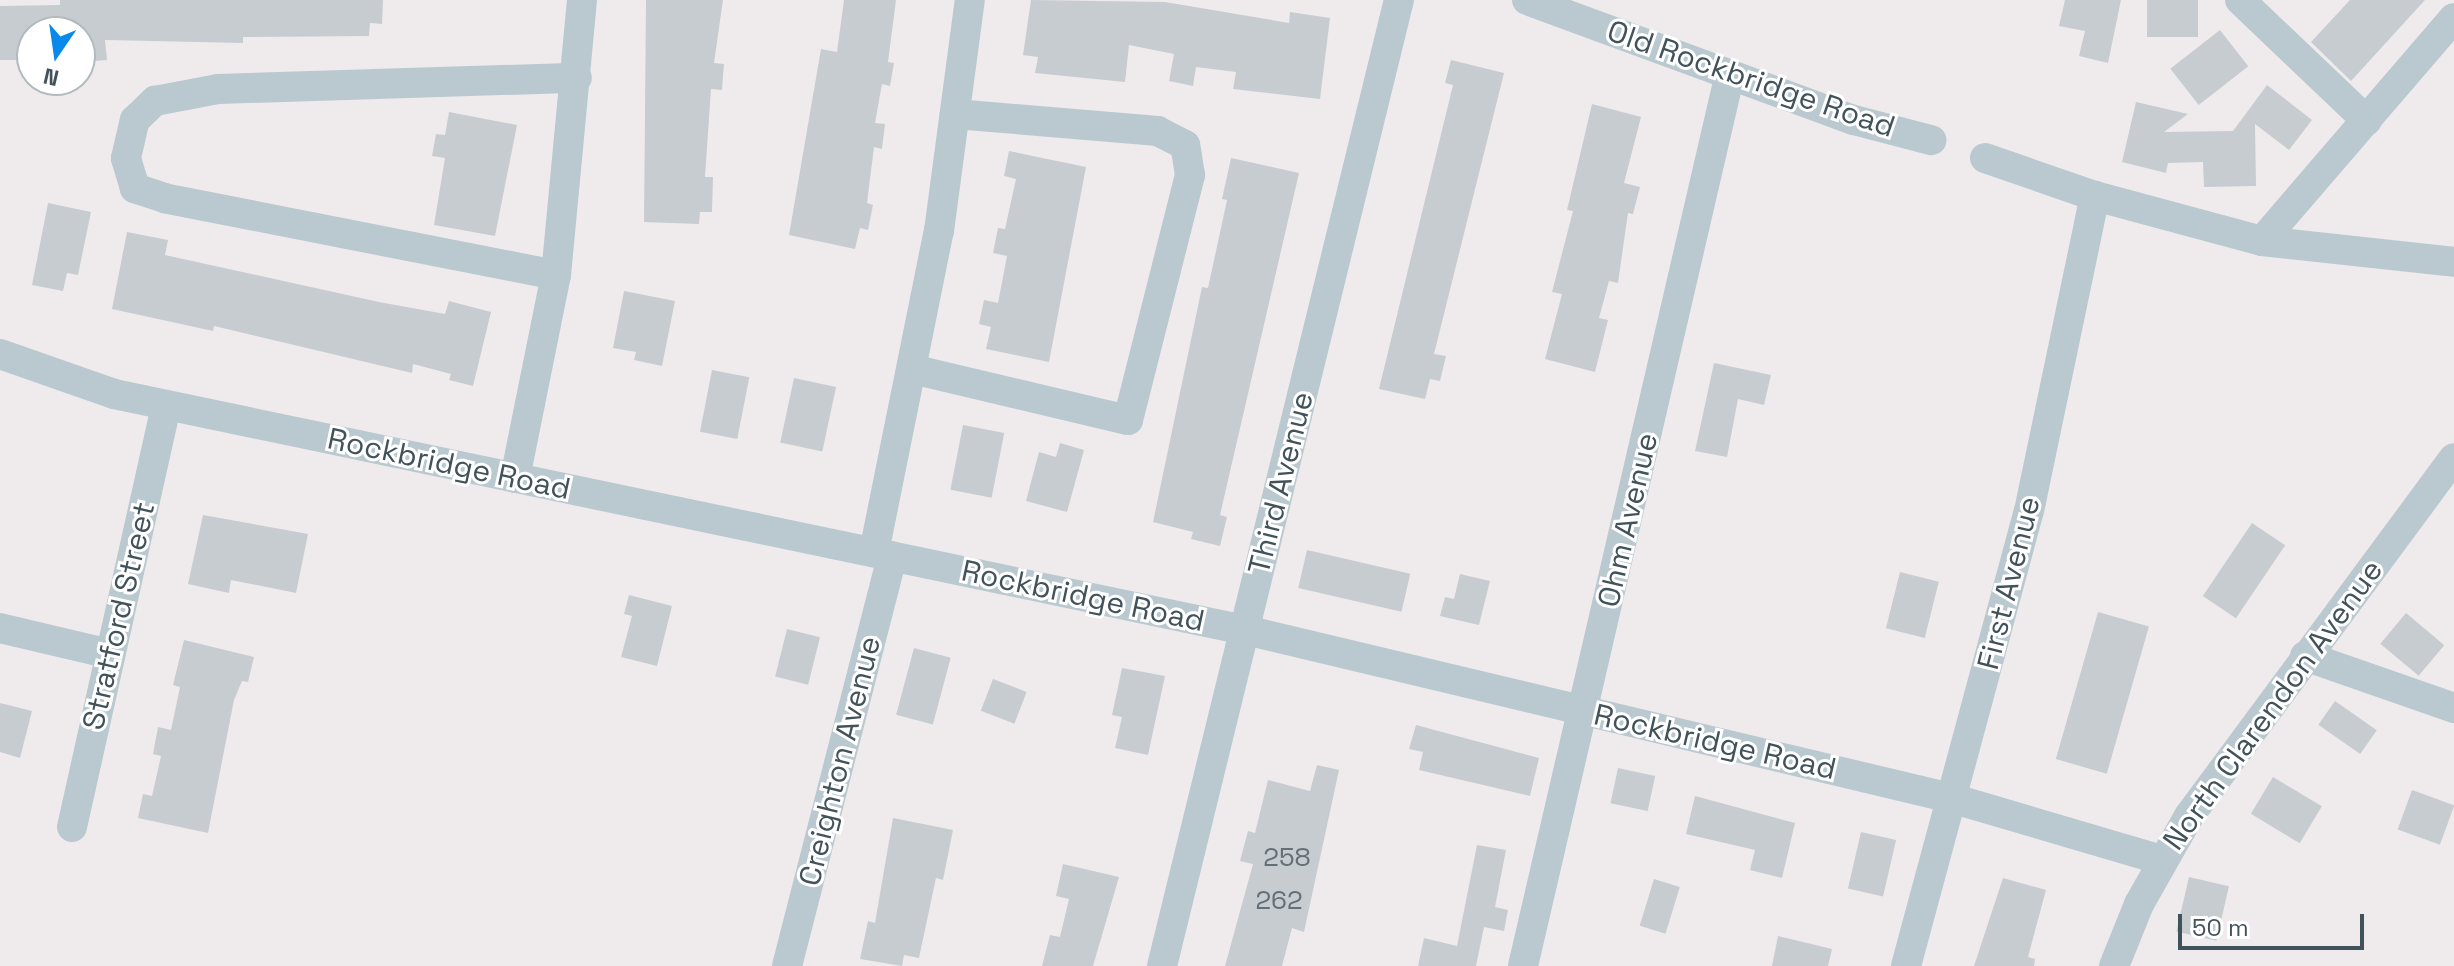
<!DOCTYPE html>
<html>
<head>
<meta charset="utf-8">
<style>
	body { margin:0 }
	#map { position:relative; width:2454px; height:966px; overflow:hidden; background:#efebec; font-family:"Space Grotesk",sans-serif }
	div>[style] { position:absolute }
	.building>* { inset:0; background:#c7ccd1; transform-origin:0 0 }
	.minor>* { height:30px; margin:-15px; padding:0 15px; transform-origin:15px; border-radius:15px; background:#bac9d0 }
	span { translate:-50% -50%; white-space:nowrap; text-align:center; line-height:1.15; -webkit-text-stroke:6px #fff; paint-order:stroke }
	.number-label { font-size:26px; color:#637078 }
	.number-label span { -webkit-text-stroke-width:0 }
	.street-label { font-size:30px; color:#42525a }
	.north { position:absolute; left:16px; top:16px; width:80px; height:80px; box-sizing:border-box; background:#fff; border:2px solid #b3babd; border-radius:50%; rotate:193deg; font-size:22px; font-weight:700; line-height:32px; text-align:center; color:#42525a }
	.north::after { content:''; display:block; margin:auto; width:28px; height:36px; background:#098aeb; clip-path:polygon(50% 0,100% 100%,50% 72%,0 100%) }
	.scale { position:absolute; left:2178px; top:914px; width:186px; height:36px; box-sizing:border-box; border:4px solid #42525a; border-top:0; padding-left:10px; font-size:24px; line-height:28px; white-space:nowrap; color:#42525a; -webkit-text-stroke:6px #fff; paint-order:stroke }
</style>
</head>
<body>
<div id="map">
	<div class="building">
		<div style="clip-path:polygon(60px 0,383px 0,382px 24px,370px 23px,369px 36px,243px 37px,243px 43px,105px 40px,107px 60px,80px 62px,80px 32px,32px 32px,32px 60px,0 60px,0 6px,60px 5px)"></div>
		<div style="clip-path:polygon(646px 0,723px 0,714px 63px,724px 64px,722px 90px,711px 89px,705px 177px,713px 177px,712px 212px,700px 212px,699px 224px,644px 222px)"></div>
		<div style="clip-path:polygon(844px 0,896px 0,888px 62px,894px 63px,890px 86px,882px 84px,875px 123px,885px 124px,882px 149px,874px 147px,867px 203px,873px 205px,868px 230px,860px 228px,855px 249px,789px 235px,821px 49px,837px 52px)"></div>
		<div style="clip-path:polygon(1031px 0,1165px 2px,1289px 23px,1290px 12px,1330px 18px,1320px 99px,1233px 89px,1236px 72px,1196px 67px,1193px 86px,1169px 81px,1174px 54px,1129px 45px,1125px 82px,1035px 73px,1038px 57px,1023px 55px)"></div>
		<div style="clip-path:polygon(2065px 0,2121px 0,2108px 63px,2079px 56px,2085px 31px,2059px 26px)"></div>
		<div style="left:2147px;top:0;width:51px;height:37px"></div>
		<div style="clip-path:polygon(2350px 0,2425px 0,2351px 81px,2311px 42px)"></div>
		<div style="left:2220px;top:30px;width:46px;height:63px;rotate:52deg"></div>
		<div style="clip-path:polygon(1451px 60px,1504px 73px,1434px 354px,1446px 356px,1440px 381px,1430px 379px,1425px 399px,1379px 389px,1453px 85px,1445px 83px)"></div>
		<div style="clip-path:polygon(2267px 85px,2312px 120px,2289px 150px,2255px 124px,2256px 186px,2204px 187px,2203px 162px,2168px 163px,2166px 173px,2122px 162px,2136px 102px,2188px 114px,2164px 132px,2233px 131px)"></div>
		<div style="clip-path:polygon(1592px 104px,1641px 117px,1624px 183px,1640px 187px,1633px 214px,1628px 213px,1618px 283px,1609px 281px,1599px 318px,1608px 320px,1595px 372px,1545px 359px,1562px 294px,1552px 292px,1573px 211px,1567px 210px)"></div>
		<div style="clip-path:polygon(449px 112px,517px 125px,495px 236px,434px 225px,445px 158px,432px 156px,436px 134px,445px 135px)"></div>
		<div style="clip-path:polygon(1009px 151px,1086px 167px,1049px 362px,986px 349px,991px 327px,979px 324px,984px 300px,998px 303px,1007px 256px,993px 253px,998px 228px,1005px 229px,1016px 179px,1004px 176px)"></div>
		<div style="clip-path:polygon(1231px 158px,1299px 173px,1220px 515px,1227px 517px,1220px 546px,1191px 539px,1193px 532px,1153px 522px,1202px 287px,1208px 288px,1227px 200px,1222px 199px)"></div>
		<div style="clip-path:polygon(48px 203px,91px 212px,78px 275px,67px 273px,63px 291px,32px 285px)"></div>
		<div style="clip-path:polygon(127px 232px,168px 240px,165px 255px,379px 302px,445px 314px,449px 301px,491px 312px,473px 386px,449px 380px,451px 374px,413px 364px,412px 373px,214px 326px,213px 331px,112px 309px)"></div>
		<div style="clip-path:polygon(624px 291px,675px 301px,662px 366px,634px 360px,636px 352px,613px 348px)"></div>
		<div style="clip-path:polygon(1714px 363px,1771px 375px,1764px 405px,1738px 399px,1727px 457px,1695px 451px)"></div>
		<div style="left:712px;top:370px;width:38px;height:63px;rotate:11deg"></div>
		<div style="left:794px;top:378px;width:43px;height:66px;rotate:12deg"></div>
		<div style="left:963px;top:425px;width:42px;height:66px;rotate:11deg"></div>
		<div style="clip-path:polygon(1060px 443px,1084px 450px,1067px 512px,1026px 501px,1039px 452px,1056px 457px)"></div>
		<div style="clip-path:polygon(203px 515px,308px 534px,296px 593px,231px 580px,229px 593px,188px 584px)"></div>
		<div style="left:2252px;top:523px;width:40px;height:88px;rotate:34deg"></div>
		<div style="left:1307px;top:550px;width:106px;height:39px;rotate:13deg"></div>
		<div style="left:1900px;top:572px;width:40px;height:58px;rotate:14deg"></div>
		<div style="clip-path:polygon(1460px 574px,1490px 581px,1479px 625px,1440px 616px,1445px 597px,1454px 599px)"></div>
		<div style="clip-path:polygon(629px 595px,672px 606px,657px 666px,621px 657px,632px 616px,624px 614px)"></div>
		<div style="left:2098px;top:612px;width:53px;height:153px;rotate:16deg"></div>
		<div style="left:2406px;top:613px;width:50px;height:40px;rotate:40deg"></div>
		<div style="left:787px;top:629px;width:34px;height:49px;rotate:14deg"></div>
		<div style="clip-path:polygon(184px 640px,254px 657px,248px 682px,242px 681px,234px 700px,208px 833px,138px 818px,143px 794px,152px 796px,161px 756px,153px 754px,158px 727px,171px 730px,180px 687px,173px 685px)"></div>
		<div style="left:914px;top:648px;width:38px;height:69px;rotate:15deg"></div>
		<div style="clip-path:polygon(1122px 668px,1165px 676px,1148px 755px,1115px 748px,1122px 717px,1112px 715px)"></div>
		<div style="left:993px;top:679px;width:36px;height:34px;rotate:21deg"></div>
		<div style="left:2335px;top:701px;width:51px;height:29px;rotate:35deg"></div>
		<div style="clip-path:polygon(0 703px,32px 711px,20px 758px,0 752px)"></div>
		<div style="clip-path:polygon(1416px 725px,1539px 758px,1530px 796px,1419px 770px,1423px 752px,1409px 749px)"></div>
		<div style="clip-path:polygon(1317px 765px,1339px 770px,1304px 932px,1292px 928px,1282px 966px,1225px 966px,1253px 864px,1240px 861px,1248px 831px,1255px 833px,1268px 780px,1310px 791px)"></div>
		<div style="left:1618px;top:768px;width:38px;height:36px;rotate:12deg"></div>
		<div style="left:2273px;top:777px;width:57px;height:43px;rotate:31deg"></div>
		<div style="left:2412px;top:790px;width:45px;height:42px;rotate:20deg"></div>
		<div style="clip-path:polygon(1695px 796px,1795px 823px,1782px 878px,1750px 870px,1755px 850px,1686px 834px)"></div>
		<div style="clip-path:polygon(893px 818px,953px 830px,943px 880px,936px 878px,919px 958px,904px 955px,902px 966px,860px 959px,868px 921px,875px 923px)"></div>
		<div style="left:1861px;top:832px;width:36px;height:58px;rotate:13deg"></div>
		<div style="clip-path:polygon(1477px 845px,1506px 850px,1495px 907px,1508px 910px,1504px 931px,1484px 927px,1476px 966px,1418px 966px,1424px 938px,1457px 946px)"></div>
		<div style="clip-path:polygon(1063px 864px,1119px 877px,1093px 966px,1042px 966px,1050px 935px,1060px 937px,1069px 899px,1056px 896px)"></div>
		<div style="left:2189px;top:877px;width:41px;height:56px;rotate:13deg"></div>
		<div style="clip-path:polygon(2003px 878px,2046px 890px,2028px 957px,2035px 959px,2034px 966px,1974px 966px)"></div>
		<div style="left:1654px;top:879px;width:27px;height:49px;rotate:17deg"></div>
		<div style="clip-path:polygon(1778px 936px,1832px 949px,1828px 966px,1772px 966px)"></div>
	</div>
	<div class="minor">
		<div style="left:1527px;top:0;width:348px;rotate:20.2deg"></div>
		<div style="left:1854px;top:120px;width:80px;rotate:14.6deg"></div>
		<div style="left:2240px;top:0;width:175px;rotate:43.6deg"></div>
		<div style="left:1985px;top:158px;width:116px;rotate:19.1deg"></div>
		<div style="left:2095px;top:196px;width:173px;rotate:15.1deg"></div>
		<div style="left:2262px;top:241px;width:193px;rotate:6.2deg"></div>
		<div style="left:2262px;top:241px;width:294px;rotate:-49.3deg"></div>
		<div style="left:556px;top:275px;width:399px;rotate:-168.9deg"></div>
		<div style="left:165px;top:198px;width:32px;rotate:-162deg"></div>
		<div style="left:135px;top:188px;width:31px;rotate:-107deg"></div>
		<div style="left:126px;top:158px;width:39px;rotate:-77deg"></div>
		<div style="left:135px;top:120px;width:28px;rotate:-44deg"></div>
		<div style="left:155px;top:101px;width:64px;rotate:-10.8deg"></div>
		<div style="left:218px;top:89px;width:359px;rotate:-1.8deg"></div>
		<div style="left:0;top:354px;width:121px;rotate:19.3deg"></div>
		<div style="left:114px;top:394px;width:1155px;rotate:11.79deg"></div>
		<div style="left:1245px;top:630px;width:726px;rotate:13.39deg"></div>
		<div style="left:1951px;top:798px;width:220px;rotate:16.4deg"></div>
		<div style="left:912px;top:369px;width:222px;rotate:13.3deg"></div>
		<div style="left:1128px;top:420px;width:253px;rotate:-75.8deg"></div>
		<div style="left:1190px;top:175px;width:30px;rotate:-99deg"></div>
		<div style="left:1185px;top:145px;width:30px;rotate:-153deg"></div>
		<div style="left:1158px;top:131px;width:204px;rotate:-175.2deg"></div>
		<div style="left:515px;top:478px;width:207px;rotate:-78.6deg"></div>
		<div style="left:556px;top:275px;width:276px;rotate:-84.6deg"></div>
		<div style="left:874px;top:552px;width:328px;rotate:-78.6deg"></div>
		<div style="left:939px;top:231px;width:233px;rotate:-82.4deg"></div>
		<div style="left:0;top:628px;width:113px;rotate:13.3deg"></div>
		<div style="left:2305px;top:656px;width:158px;rotate:19.2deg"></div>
		<div style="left:72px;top:827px;width:432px;rotate:-77.4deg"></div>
		<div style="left:787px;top:966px;width:423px;rotate:-75.6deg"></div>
		<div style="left:1162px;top:966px;width:995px;rotate:-76.22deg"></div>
		<div style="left:1523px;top:966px;width:916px;rotate:-76.94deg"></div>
		<div style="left:1906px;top:966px;width:471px;rotate:-74.9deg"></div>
		<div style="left:2029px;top:511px;width:322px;rotate:-78.2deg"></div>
		<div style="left:2114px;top:966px;width:67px;rotate:-68deg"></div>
		<div style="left:2139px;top:904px;width:101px;rotate:-60.4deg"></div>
		<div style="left:2189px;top:816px;width:445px;rotate:-53.5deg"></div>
	</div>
	<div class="number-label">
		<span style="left:1287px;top:858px">258</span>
		<span style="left:1279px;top:901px">262</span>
	</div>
	<div class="street-label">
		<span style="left:1751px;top:79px;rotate:19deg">Old Rockbridge Road</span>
		<span style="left:449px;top:464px;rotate:12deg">Rockbridge Road</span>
		<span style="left:1281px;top:483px;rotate:-76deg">Third Avenue</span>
		<span style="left:1628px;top:520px;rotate:-77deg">Ohm Avenue</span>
		<span style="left:2009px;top:583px;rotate:-76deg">First Avenue</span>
		<span style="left:1083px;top:596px;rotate:12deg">Rockbridge Road</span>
		<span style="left:119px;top:616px;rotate:-77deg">Stratford Street</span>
		<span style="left:2273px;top:705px;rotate:-54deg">North Clarendon Avenue</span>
		<span style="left:1715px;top:742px;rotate:13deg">Rockbridge Road</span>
		<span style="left:840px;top:761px;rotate:-76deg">Creighton Avenue</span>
	</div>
	<div class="north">N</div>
	<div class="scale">50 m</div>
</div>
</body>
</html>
